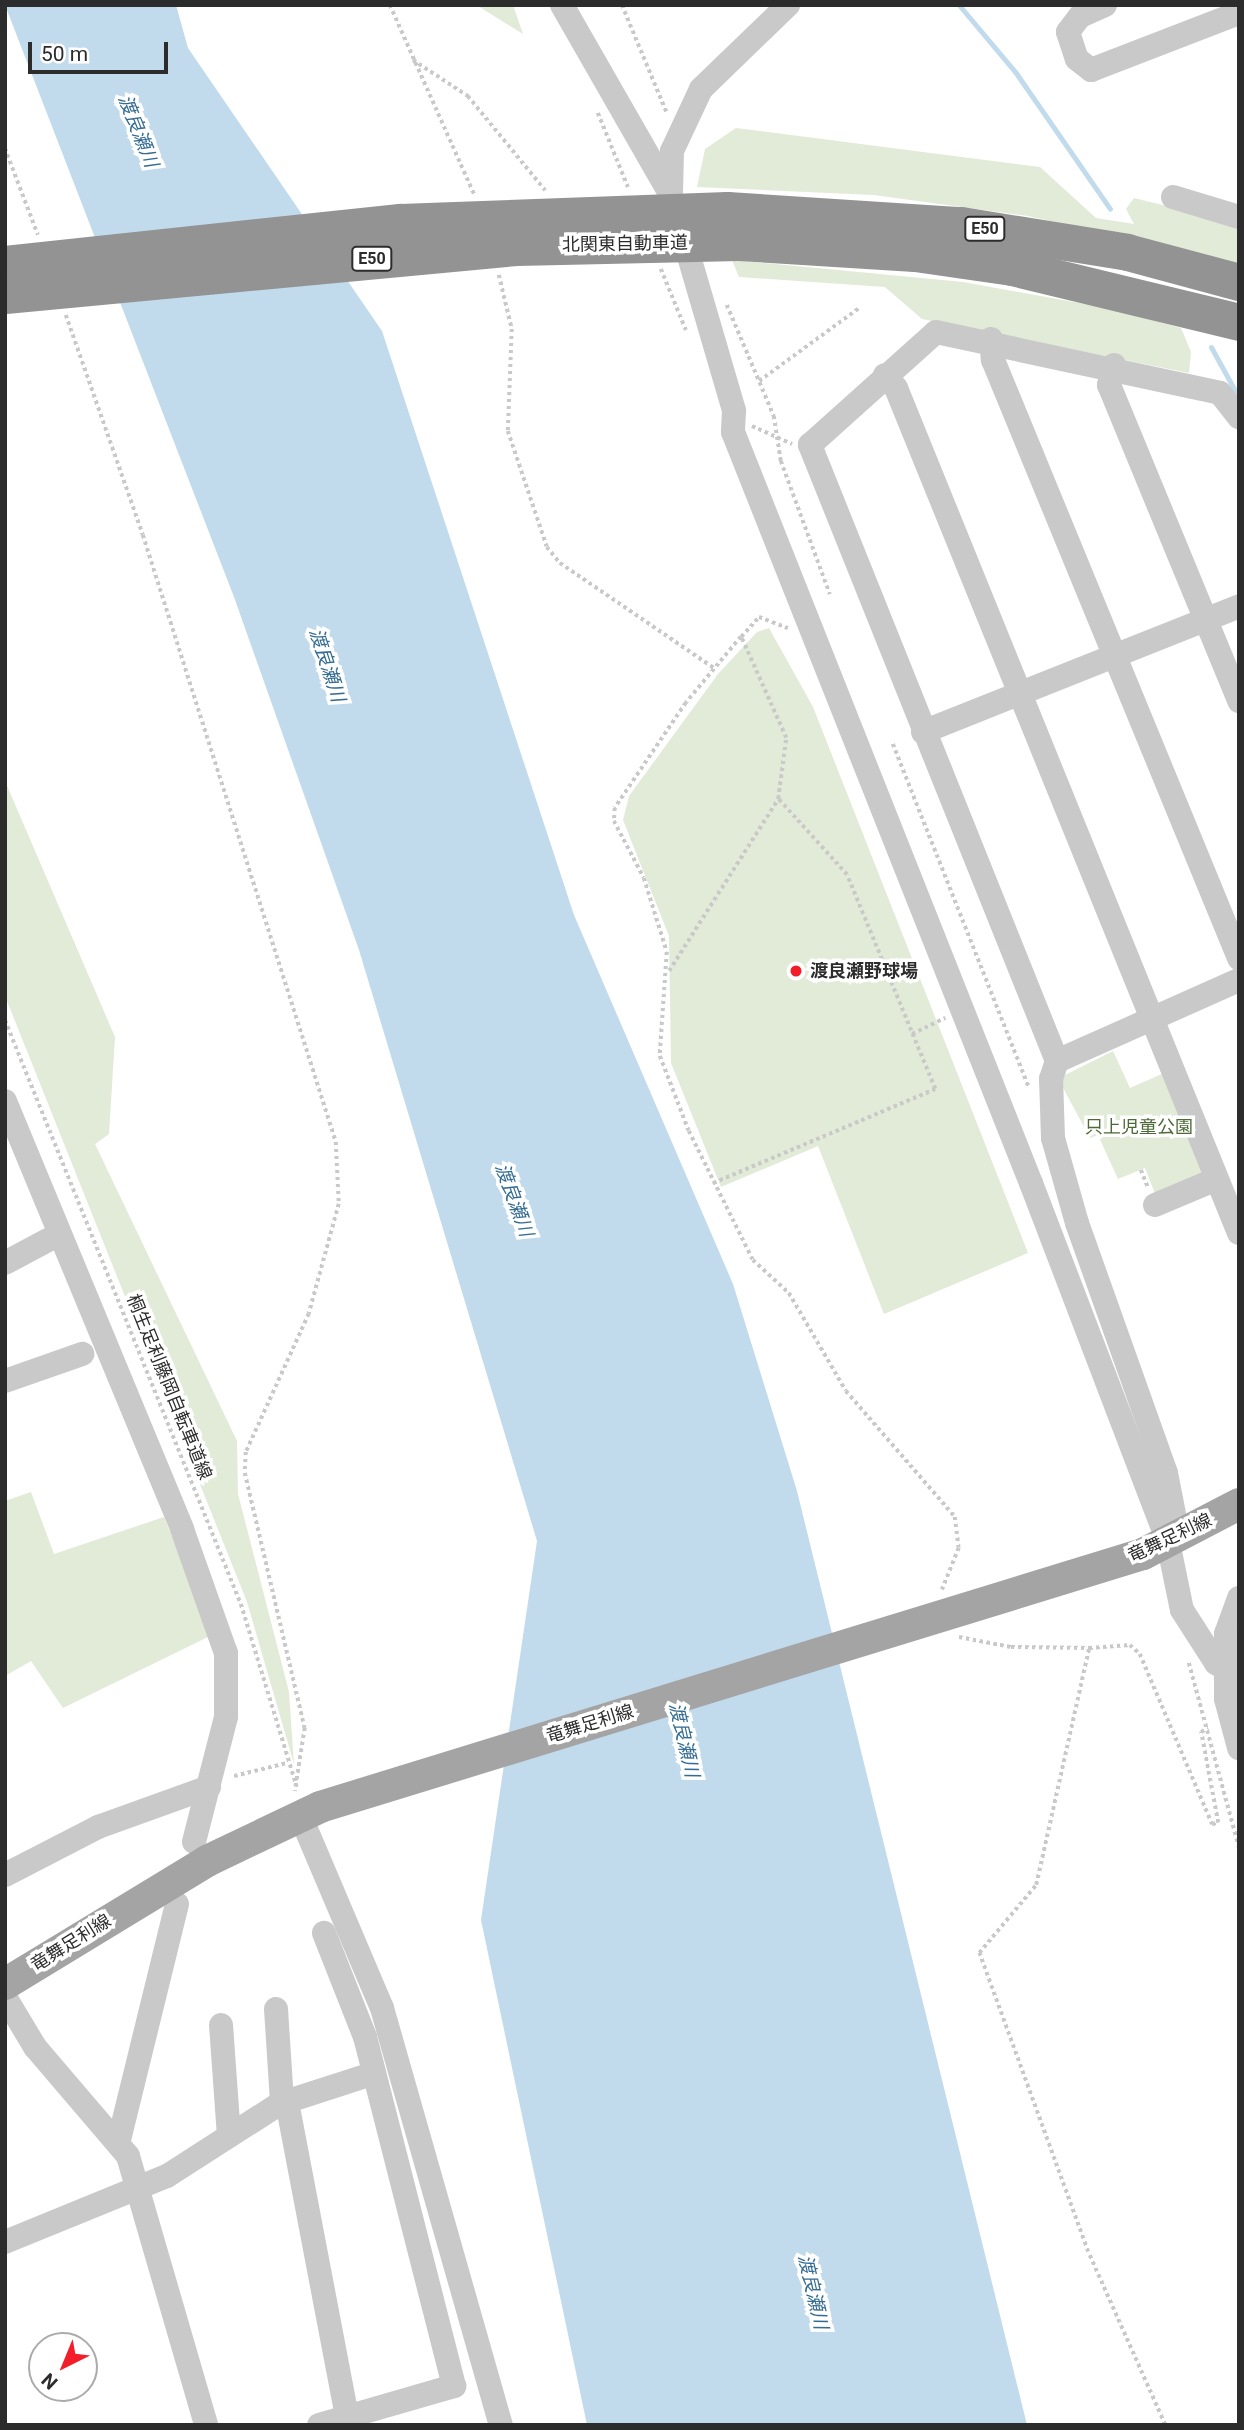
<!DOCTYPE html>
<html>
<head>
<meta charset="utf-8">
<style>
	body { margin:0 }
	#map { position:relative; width:1244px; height:2430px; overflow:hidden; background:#fff; font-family:Roboto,"Noto Sans JP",sans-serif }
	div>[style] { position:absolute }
	.green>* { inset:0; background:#e1ebd7 }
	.water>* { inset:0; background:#c1dbed }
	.stream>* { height:5px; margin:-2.5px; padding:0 2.5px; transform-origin:2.5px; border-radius:2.5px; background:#c1dbed }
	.path>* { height:3.5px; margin-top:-1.75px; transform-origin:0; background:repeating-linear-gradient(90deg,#c9c9c9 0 3.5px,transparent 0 7px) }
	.minor>* { height:24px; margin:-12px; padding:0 12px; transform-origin:12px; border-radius:12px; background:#c9c9c9 }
	.major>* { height:32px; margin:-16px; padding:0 16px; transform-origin:16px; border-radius:16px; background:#a4a4a4 }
	.highway>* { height:37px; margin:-18.5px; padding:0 18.5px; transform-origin:18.5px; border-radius:18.5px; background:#939393 }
	.major-bridge>* { height:32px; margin:-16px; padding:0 16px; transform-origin:16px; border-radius:16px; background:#a4a4a4 }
	.highway-bridge>* { height:37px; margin:-18.5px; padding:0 18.5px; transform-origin:18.5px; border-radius:18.5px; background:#939393 }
	.dots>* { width:19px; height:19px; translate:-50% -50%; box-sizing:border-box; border:4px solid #fff; border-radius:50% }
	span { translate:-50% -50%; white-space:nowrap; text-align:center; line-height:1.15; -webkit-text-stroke:7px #fff; paint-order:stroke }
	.shield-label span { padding:2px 5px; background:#fff; border:2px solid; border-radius:5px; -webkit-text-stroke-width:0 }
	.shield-label { font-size:16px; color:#2c2c2c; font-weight:700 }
	.street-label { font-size:18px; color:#2c2c2c }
	.poi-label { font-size:18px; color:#2c2c2c; font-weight:700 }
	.left { translate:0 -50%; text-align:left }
	.park-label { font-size:18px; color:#4d6a36 }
	.water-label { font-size:19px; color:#346c93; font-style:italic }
	.frame { position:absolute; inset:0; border:7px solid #2c2c2c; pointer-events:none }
	.north { position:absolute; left:28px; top:2332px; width:70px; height:70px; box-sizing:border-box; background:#fff; border:2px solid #ababab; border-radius:50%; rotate:223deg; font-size:19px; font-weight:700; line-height:28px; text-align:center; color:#2c2c2c }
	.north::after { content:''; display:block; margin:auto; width:24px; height:32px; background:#f21e29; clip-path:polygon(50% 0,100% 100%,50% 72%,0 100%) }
	.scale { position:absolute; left:28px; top:42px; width:140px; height:32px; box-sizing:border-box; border:4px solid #2c2c2c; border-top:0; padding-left:9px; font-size:21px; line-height:24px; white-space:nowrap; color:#2c2c2c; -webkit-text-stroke:5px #fff; paint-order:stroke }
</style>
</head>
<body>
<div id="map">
	<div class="green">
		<div style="clip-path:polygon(475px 5px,513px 5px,523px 34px,478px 6px)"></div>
		<div style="clip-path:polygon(736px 128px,1040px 167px,1096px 218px,1134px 224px,1126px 209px,1134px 198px,1239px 224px,1239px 264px,1028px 216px,874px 195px,697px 187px,705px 149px)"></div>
		<div style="clip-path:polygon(732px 260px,963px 282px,1112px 309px,1181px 328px,1191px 352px,1189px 373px,922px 319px,885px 287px,739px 277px)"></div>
		<div style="clip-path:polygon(769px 628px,813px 707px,1028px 1253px,884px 1314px,818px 1146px,721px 1187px,671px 1063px,669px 936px,623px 820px,629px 796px,718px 674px,757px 632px)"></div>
		<div style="clip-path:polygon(5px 781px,115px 1037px,109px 1134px,95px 1144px,237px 1441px,238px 1494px,289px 1692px,294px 1764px,247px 1602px,5px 996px)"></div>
		<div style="clip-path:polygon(1113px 1051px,1130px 1088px,1164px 1073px,1203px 1170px,1198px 1181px,1157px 1199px,1145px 1168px,1118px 1179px,1098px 1135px,1090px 1138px,1061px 1084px,1065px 1075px)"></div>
		<div style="clip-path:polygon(31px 1492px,54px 1554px,164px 1517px,212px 1635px,63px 1708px,31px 1661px,5px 1676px,5px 1501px)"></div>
	</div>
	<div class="water">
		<div style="clip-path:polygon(5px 5px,176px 5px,188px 48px,382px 331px,574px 915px,733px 1284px,797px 1491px,1027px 2425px,587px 2425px,481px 1920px,537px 1541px,359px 950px,234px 597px)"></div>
	</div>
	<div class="stream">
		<div style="left:959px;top:5px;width:89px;rotate:50deg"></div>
		<div style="left:1016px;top:73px;width:165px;rotate:55.3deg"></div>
		<div style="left:1211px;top:347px;width:58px;rotate:61.2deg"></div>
	</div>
	<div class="path">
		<div style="left:390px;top:5px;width:207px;rotate:66deg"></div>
		<div style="left:622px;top:5px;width:117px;rotate:67.4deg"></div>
		<div style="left:413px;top:60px;width:66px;rotate:33.2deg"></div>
		<div style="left:468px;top:96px;width:122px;rotate:50.7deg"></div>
		<div style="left:598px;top:113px;width:80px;rotate:67.9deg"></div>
		<div style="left:5px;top:148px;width:93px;rotate:69.2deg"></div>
		<div style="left:661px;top:269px;width:66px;rotate:67.7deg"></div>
		<div style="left:499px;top:275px;width:56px;rotate:76.5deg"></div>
		<div style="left:512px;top:329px;width:102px;rotate:92.2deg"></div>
		<div style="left:508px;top:431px;width:122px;rotate:71.4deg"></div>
		<div style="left:547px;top:547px;width:21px;rotate:51deg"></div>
		<div style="left:560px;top:563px;width:186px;rotate:34.3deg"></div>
		<div style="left:727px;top:305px;width:121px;rotate:67.1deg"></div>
		<div style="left:774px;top:416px;width:46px;rotate:81.2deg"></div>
		<div style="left:781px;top:461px;width:142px;rotate:69.8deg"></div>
		<div style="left:66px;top:315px;width:233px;rotate:70.7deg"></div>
		<div style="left:143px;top:535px;width:637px;rotate:72.36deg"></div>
		<div style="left:336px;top:1142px;width:62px;rotate:87.2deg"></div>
		<div style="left:339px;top:1204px;width:114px;rotate:105.3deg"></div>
		<div style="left:309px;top:1314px;width:152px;rotate:114.5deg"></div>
		<div style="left:246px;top:1452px;width:21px;rotate:93deg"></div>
		<div style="left:245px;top:1473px;width:262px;rotate:76.8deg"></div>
		<div style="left:305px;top:1728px;width:64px;rotate:99deg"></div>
		<div style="left:759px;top:381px;width:124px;rotate:-36.1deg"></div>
		<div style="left:752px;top:426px;width:44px;rotate:24.2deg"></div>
		<div style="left:741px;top:637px;width:86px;rotate:129.8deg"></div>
		<div style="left:686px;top:703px;width:127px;rotate:124.1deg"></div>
		<div style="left:615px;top:808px;width:13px;rotate:94deg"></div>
		<div style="left:614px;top:821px;width:64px;rotate:62.2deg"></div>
		<div style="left:644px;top:878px;width:77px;rotate:72.7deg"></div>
		<div style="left:667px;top:952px;width:104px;rotate:93.9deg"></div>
		<div style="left:660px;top:1056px;width:80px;rotate:68.9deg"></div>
		<div style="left:689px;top:1131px;width:144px;rotate:63.6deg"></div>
		<div style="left:753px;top:1260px;width:49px;rotate:42.5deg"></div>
		<div style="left:789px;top:1293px;width:113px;rotate:59.8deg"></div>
		<div style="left:846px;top:1391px;width:167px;rotate:49.1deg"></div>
		<div style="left:955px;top:1517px;width:31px;rotate:83deg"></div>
		<div style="left:959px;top:1548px;width:45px;rotate:112deg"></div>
		<div style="left:893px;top:744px;width:369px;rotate:68.4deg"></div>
		<div style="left:669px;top:971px;width:204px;rotate:-57.6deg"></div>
		<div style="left:778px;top:799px;width:62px;rotate:-82.5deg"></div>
		<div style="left:786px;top:738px;width:111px;rotate:-114deg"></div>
		<div style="left:741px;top:637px;width:27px;rotate:-48deg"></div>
		<div style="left:759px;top:617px;width:31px;rotate:21deg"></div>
		<div style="left:5px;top:1020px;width:630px;rotate:68deg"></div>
		<div style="left:241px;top:1604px;width:191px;rotate:73deg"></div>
		<div style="left:912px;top:1034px;width:37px;rotate:-26deg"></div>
		<div style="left:1141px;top:1170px;width:18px;rotate:68deg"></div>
		<div style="left:713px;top:1183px;width:241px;rotate:-22.9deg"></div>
		<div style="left:935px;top:1089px;width:231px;rotate:-112.4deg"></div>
		<div style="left:847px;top:875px;width:103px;rotate:-132.2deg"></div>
		<div style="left:959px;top:1637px;width:53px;rotate:10.9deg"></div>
		<div style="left:1011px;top:1647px;width:78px;rotate:0.7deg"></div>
		<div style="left:1189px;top:1663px;width:191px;rotate:74.8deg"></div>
		<div style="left:234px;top:1776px;width:55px;rotate:-13.8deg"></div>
		<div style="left:1165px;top:2425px;width:189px;rotate:-114deg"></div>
		<div style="left:1088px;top:2252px;width:318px;rotate:-110deg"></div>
		<div style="left:979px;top:1953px;width:89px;rotate:-50deg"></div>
		<div style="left:1036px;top:1885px;width:243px;rotate:-77.4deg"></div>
		<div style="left:1089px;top:1648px;width:41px;rotate:-4.2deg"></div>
		<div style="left:1130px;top:1645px;width:13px;rotate:42deg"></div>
		<div style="left:1140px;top:1654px;width:185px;rotate:67deg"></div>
		<div style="left:1212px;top:1824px;width:6px;rotate:-9deg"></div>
		<div style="left:1218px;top:1823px;width:93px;rotate:-100.6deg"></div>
		<div style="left:1201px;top:1732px;width:8px;rotate:-30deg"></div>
	</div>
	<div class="minor">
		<div style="left:562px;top:5px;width:219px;rotate:60.2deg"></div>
		<div style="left:671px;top:195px;width:225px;rotate:73.7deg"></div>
		<div style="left:734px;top:411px;width:21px;rotate:93deg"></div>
		<div style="left:733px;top:432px;width:808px;rotate:68.36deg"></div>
		<div style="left:1031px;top:1183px;width:384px;rotate:69.1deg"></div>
		<div style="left:1168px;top:1542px;width:69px;rotate:78.4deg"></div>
		<div style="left:1182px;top:1610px;width:63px;rotate:57.3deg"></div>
		<div style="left:1216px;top:1663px;width:27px;rotate:33deg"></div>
		<div style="left:1105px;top:5px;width:27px;rotate:156deg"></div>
		<div style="left:1080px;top:16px;width:20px;rotate:127deg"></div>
		<div style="left:1068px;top:32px;width:28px;rotate:72deg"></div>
		<div style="left:1077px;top:59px;width:18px;rotate:38deg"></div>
		<div style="left:1091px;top:70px;width:159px;rotate:-21.1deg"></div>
		<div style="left:671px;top:194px;width:43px;rotate:-88.7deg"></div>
		<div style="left:672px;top:151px;width:68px;rotate:-64.9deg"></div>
		<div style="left:701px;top:89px;width:121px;rotate:-44deg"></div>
		<div style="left:1173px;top:197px;width:69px;rotate:16.9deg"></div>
		<div style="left:991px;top:339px;width:21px;rotate:85deg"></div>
		<div style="left:993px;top:360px;width:647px;rotate:67.64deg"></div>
		<div style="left:1114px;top:365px;width:21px;rotate:104deg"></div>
		<div style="left:1109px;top:385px;width:342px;rotate:67.6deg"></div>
		<div style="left:885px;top:375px;width:17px;rotate:50deg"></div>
		<div style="left:896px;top:388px;width:912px;rotate:67.91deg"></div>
		<div style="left:923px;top:732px;width:340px;rotate:-21.7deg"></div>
		<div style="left:1057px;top:1061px;width:664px;rotate:-111.85deg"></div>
		<div style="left:810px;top:445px;width:169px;rotate:-41.9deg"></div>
		<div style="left:936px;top:332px;width:290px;rotate:12.1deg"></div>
		<div style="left:1220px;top:393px;width:31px;rotate:52deg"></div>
		<div style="left:5px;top:1101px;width:463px;rotate:67.5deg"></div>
		<div style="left:182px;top:1529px;width:132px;rotate:70.5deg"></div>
		<div style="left:226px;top:1653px;width:64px;rotate:90deg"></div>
		<div style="left:226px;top:1717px;width:129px;rotate:104.4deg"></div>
		<div style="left:1155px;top:1205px;width:67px;rotate:-22.8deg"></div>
		<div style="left:5px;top:1263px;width:49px;rotate:-28.1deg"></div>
		<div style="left:5px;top:1381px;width:82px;rotate:-19.3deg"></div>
		<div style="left:1168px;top:1542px;width:20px;rotate:-66deg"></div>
		<div style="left:1176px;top:1524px;width:52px;rotate:-101.1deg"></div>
		<div style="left:1166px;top:1473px;width:265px;rotate:-109.6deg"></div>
		<div style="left:1077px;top:1223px;width:88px;rotate:-105.8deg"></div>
		<div style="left:1053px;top:1138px;width:59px;rotate:-91.9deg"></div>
		<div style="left:1051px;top:1079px;width:19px;rotate:-72deg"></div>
		<div style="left:1057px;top:1061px;width:199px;rotate:-24deg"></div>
		<div style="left:1239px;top:1598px;width:38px;rotate:110deg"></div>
		<div style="left:1226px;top:1634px;width:65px;rotate:90deg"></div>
		<div style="left:1226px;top:1699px;width:51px;rotate:75.1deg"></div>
		<div style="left:300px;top:1815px;width:210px;rotate:67deg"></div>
		<div style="left:382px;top:2008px;width:434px;rotate:74.1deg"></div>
		<div style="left:5px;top:1875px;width:105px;rotate:-27.3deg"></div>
		<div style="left:98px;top:1827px;width:118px;rotate:-19.8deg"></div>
		<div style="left:5px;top:1997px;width:58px;rotate:59deg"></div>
		<div style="left:35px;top:2047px;width:143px;rotate:49.5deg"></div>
		<div style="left:128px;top:2156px;width:280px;rotate:73.8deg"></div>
		<div style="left:276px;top:2009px;width:94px;rotate:86.3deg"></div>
		<div style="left:221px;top:2025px;width:111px;rotate:85.9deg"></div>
		<div style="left:287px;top:2102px;width:321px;rotate:79.2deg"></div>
		<div style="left:119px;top:2140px;width:243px;rotate:-76.2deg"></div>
		<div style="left:5px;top:2242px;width:175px;rotate:-22.2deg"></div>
		<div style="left:167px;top:2176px;width:133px;rotate:-32.7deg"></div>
		<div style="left:279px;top:2104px;width:98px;rotate:-17.9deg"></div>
		<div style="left:319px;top:2425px;width:141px;rotate:-16.1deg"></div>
		<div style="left:454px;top:2386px;width:360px;rotate:-104.3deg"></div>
		<div style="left:365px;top:2037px;width:112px;rotate:-111.5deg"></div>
	</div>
	<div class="major">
		<div style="left:1143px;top:1554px;width:108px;rotate:-27.5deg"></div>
		<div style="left:5px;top:1984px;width:237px;rotate:-31.3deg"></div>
		<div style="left:207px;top:1861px;width:125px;rotate:-25.5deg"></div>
	</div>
	<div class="highway">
		<div style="left:727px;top:210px;width:234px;rotate:3.7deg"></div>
		<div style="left:961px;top:225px;width:168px;rotate:9.2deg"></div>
		<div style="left:1127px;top:252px;width:116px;rotate:15deg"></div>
		<div style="left:739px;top:242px;width:176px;rotate:3.6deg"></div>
		<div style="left:915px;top:253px;width:98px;rotate:8.2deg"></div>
		<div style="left:1012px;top:267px;width:234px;rotate:13.6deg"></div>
	</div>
	<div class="major-bridge">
		<div style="left:320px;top:1807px;width:861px;rotate:-17.09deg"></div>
	</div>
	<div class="highway-bridge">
		<div style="left:5px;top:264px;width:397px;rotate:-6.1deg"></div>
		<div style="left:400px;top:222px;width:327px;rotate:-2.1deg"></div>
		<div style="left:5px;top:295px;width:513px;rotate:-5.37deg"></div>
		<div style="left:516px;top:247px;width:223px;rotate:-1.3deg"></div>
	</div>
	<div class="dots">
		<div style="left:796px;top:971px;background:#f21e29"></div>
	</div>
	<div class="shield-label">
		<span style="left:985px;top:229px">E50</span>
		<span style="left:372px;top:259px">E50</span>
	</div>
	<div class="street-label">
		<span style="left:625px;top:244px;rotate:-1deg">北関東自動車道</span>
		<span style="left:169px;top:1387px;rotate:68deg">桐生足利藤岡自転車道線</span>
		<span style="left:1170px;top:1538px;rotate:-25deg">竜舞足利線</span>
		<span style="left:590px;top:1724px;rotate:-17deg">竜舞足利線</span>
		<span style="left:71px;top:1943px;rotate:-32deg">竜舞足利線</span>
	</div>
	<div class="poi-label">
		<span class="left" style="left:810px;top:971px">渡良瀬野球場</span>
	</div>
	<div class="park-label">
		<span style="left:1139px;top:1127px">只上児童公園</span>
	</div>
	<div class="water-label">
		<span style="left:138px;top:131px;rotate:68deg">渡良瀬川</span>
		<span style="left:327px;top:665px;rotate:72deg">渡良瀬川</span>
		<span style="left:514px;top:1200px;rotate:70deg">渡良瀬川</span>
		<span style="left:684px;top:1740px;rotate:77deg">渡良瀬川</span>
		<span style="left:813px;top:2292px;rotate:77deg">渡良瀬川</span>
	</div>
	<div class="frame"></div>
	<div class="north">N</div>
	<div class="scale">50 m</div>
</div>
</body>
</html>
